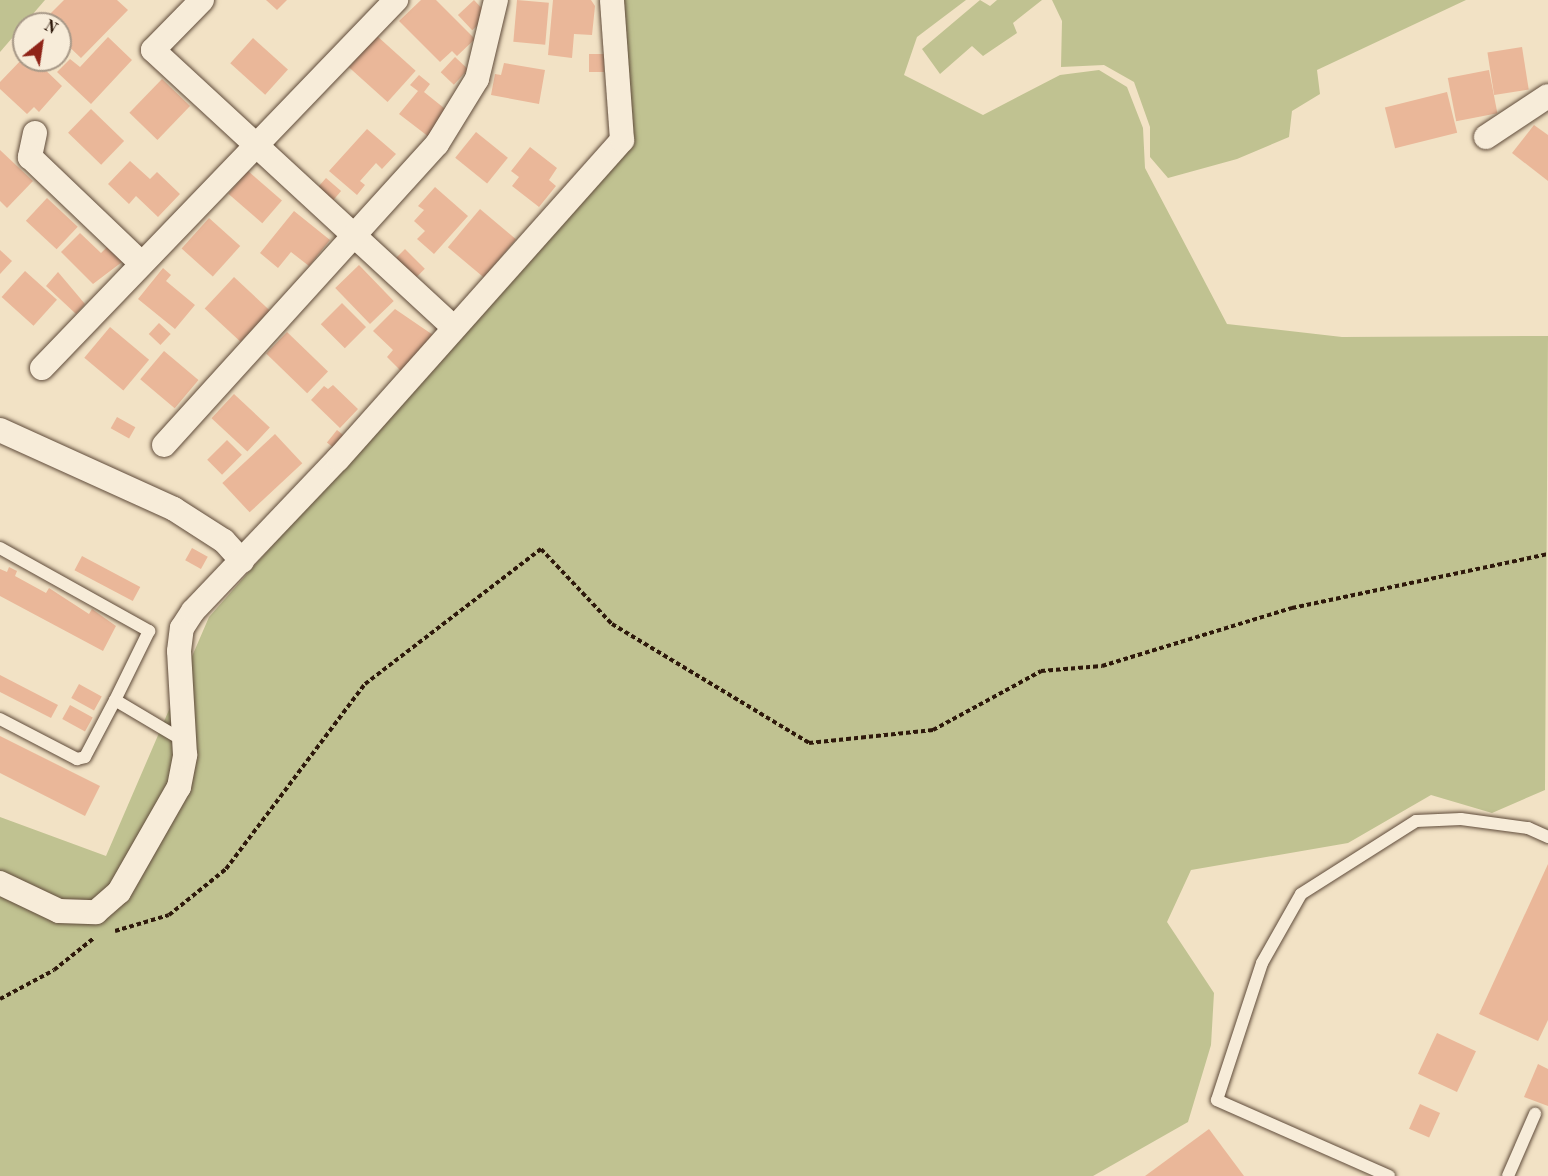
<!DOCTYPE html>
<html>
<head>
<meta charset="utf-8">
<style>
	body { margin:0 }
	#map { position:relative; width:1548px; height:1176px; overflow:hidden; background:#f2e2c5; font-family:"Old Standard TT",serif }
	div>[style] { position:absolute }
	.green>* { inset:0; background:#c0c291 }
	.building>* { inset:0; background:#eab799; transform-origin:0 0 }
	.path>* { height:4px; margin-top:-2px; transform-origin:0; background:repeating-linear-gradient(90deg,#2e190b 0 4.5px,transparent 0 7.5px) }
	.roads { filter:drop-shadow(0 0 2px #5f4b3a) drop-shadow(0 0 2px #5f4b3a) }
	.service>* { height:12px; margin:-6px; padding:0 6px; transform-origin:6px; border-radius:6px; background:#f7ecd9 }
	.minor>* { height:24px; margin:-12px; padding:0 12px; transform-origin:12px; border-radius:12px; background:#f7ecd9 }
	span { translate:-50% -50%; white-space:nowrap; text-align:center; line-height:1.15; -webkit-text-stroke:4.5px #f7ecd9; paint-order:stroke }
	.north { position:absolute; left:12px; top:12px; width:60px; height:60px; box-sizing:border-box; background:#f7ecd9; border:2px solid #a79887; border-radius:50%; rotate:30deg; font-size:16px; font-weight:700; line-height:24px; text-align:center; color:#2e190b }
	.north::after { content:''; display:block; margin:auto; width:21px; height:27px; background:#8f2418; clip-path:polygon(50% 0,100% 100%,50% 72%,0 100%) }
</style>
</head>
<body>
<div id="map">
	<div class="green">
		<div style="clip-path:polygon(0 0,45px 0,0 52px)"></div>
		<div style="clip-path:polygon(622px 0,966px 0,917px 37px,904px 75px,983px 115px,1060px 75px,1099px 70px,1127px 87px,1143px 128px,1145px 168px,1227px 324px,1342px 337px,1548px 336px,1545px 790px,1492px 813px,1431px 795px,1348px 843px,1191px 870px,1167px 922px,1214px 993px,1211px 1045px,1188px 1122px,1093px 1176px,0 1176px,0 817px,106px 856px,209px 617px,620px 152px)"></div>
		<div style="clip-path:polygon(980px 0,990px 6px,997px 0,1042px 0,1013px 23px,1017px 33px,983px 56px,972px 46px,940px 74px,922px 49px)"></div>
		<div style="clip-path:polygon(1052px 0,1466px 0,1317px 70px,1320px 94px,1292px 111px,1289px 137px,1237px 159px,1168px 178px,1150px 157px,1150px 127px,1134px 82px,1104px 65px,1061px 67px,1062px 21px)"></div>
	</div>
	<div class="building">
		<div style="clip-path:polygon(64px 0,117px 0,128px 10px,81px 58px,60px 38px,60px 24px,43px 21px)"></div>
		<div style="clip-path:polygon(266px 0,287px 0,277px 10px)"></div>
		<div style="clip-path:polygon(421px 0,436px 0,475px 39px,457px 56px,452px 51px,440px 62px,399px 21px)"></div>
		<div style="left:474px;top:0;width:21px;height:22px;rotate:47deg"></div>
		<div style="left:517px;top:0;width:32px;height:42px;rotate:5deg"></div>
		<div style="clip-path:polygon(553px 0,591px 0,595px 6px,592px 35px,574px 34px,572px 58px,548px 55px)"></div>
		<div style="left:377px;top:36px;width:52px;height:42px;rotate:42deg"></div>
		<div style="clip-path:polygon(108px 37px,132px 60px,91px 104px,57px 72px,70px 59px,80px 67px)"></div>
		<div style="left:253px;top:38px;width:47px;height:34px;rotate:42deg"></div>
		<div style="left:1522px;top:47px;width:43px;height:35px;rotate:81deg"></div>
		<div style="left:589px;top:54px;width:15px;height:18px"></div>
		<div style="clip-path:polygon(24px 57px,35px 60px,62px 86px,39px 112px,34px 107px,27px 114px,0 89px,0 82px)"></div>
		<div style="left:455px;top:57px;width:18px;height:21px;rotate:43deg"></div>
		<div style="clip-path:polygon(504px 63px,545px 70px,539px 104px,491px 95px,495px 74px,501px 75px)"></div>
		<div style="left:1489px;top:70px;width:44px;height:42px;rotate:79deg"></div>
		<div style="clip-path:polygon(419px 75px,430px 84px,424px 92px,449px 112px,429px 137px,399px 114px,418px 91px,410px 85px)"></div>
		<div style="left:162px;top:79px;width:39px;height:47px;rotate:44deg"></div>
		<div style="left:1447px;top:92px;width:42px;height:64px;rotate:76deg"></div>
		<div style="left:91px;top:109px;width:46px;height:33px;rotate:44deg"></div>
		<div style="clip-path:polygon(1534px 125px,1548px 135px,1548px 181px,1512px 153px)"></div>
		<div style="clip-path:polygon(367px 129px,396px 154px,382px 169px,376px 163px,360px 181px,365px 185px,357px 195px,329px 171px)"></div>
		<div style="left:476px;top:132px;width:41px;height:33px;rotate:39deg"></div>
		<div style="clip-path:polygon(530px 147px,557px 168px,549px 180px,556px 186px,539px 207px,512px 186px,519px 177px,511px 171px)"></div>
		<div style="clip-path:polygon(0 150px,33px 181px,7px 208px,0 201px)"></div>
		<div style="clip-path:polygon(130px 161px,150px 179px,157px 172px,180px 194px,158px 217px,136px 196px,129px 204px,108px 184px)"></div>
		<div style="left:248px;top:171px;width:45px;height:30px;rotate:41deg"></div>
		<div style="left:326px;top:178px;width:20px;height:13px;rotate:41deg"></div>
		<div style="clip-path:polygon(435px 187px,468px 216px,434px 254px,417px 239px,425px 231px,414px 221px,424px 210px,418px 206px)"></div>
		<div style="left:47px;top:198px;width:42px;height:31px;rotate:43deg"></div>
		<div style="left:480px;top:209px;width:47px;height:50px;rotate:40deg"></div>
		<div style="clip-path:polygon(294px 211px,330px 240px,309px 266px,291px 252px,278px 268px,260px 253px)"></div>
		<div style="left:209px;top:218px;width:42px;height:41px;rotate:42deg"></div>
		<div style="clip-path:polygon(80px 233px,101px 253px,107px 247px,122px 262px,93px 284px,61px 252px)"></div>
		<div style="left:405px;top:249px;width:28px;height:15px;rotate:45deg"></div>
		<div style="clip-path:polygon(0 250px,12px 261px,0 274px)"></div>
		<div style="left:359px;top:265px;width:50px;height:33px;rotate:46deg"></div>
		<div style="clip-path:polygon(163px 268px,171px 275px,166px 281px,195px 305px,175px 329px,138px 299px)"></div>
		<div style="left:25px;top:271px;width:43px;height:35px;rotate:42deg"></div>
		<div style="clip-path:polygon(58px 272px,85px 304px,76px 314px,46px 286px)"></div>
		<div style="left:234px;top:277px;width:49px;height:43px;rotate:43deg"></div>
		<div style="left:342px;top:303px;width:34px;height:30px;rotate:45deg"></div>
		<div style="clip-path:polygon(395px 309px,436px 337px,402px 372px,387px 357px,393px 350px,373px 331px)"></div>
		<div style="left:159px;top:323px;width:16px;height:15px;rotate:43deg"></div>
		<div style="left:110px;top:327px;width:51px;height:40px;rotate:40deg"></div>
		<div style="left:287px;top:332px;width:57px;height:30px;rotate:44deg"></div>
		<div style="left:164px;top:351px;width:45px;height:37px;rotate:40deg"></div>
		<div style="clip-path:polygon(333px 385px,358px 409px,340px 428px,311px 400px,324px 386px,328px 389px)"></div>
		<div style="left:234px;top:394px;width:49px;height:33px;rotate:43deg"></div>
		<div style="left:117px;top:417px;width:21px;height:13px;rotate:29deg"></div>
		<div style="left:337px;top:430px;width:14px;height:16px;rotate:39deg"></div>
		<div style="left:275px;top:434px;width:40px;height:72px;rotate:47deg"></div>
		<div style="left:227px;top:440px;width:21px;height:28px;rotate:45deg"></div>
		<div style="left:192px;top:548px;width:18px;height:14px;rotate:29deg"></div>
		<div style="left:82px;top:556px;width:66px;height:16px;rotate:28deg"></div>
		<div style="clip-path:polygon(9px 567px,17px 571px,15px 576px,46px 593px,49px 588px,89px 614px,92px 609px,116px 626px,103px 651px,0 596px,0 569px,7px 572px)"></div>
		<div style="clip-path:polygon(0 675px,58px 705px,51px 718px,0 692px)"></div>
		<div style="left:79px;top:684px;width:26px;height:16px;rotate:29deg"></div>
		<div style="left:70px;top:705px;width:26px;height:16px;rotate:29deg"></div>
		<div style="clip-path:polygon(0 736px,100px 786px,85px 816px,0 773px)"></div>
		<div style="clip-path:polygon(1548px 864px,1548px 1020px,1538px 1041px,1479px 1014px)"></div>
		<div style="left:1437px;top:1033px;width:43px;height:45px;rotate:25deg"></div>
		<div style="clip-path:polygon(1538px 1064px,1548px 1069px,1548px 1106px,1524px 1097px)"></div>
		<div style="left:1420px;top:1104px;width:22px;height:27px;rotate:24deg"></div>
		<div style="clip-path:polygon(1209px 1129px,1244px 1176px,1145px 1176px)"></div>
	</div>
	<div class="path">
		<div style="left:115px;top:931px;width:56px;rotate:-16.5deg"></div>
		<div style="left:169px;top:915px;width:73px;rotate:-38.9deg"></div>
		<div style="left:226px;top:869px;width:231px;rotate:-53.1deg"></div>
		<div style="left:365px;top:684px;width:222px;rotate:-37.5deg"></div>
		<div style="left:541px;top:549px;width:103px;rotate:46.6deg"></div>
		<div style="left:612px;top:624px;width:230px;rotate:31.1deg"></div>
		<div style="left:809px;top:743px;width:125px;rotate:-6deg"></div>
		<div style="left:933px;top:730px;width:123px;rotate:-28.6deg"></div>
		<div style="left:1041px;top:671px;width:61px;rotate:-4.7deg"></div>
		<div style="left:1102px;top:666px;width:199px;rotate:-17deg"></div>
		<div style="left:1292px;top:608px;width:262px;rotate:-11.9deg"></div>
		<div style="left:0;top:999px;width:61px;rotate:-28.2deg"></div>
		<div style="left:54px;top:970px;width:51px;rotate:-38.7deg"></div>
	</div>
	<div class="roads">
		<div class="service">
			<div style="left:0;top:548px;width:171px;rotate:29.1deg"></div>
			<div style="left:149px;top:631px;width:77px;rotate:116.2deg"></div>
			<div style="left:0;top:719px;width:87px;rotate:27.5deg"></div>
			<div style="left:77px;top:759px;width:8px;rotate:-14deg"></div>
			<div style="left:85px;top:757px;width:64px;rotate:-62.2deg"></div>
			<div style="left:115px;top:700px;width:80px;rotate:30.7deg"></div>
			<div style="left:1389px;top:1176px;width:188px;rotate:-156.2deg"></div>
			<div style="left:1217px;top:1100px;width:144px;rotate:-71.8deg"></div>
			<div style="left:1262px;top:963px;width:79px;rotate:-60.5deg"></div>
			<div style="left:1301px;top:894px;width:136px;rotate:-32.4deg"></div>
			<div style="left:1416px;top:821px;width:45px;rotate:-2.5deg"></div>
			<div style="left:1461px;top:819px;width:68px;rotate:7.7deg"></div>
			<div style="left:1528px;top:828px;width:22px;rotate:24deg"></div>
			<div style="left:1508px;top:1176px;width:68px;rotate:-66.5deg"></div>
		</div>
		<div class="minor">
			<div style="left:202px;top:0;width:70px;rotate:134.4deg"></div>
			<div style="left:153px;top:50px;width:407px;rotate:42.7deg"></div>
			<div style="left:35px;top:133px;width:25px;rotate:102deg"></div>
			<div style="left:30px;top:157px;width:152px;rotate:43.7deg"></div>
			<div style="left:1486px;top:137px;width:74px;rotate:-33.5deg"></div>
			<div style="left:42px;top:368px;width:511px;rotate:-46.11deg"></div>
			<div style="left:0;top:430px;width:191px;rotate:24.4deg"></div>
			<div style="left:174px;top:509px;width:59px;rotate:32.6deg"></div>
			<div style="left:224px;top:541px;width:27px;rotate:48deg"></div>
			<div style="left:164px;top:445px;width:406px;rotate:-47.8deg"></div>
			<div style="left:437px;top:144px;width:76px;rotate:-58.4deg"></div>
			<div style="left:477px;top:79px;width:81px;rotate:-76.5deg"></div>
			<div style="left:0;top:883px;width:65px;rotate:25.4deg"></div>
			<div style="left:59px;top:911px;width:37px;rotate:2deg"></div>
			<div style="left:96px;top:912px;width:30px;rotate:-41deg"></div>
			<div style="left:119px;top:892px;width:121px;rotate:-60.3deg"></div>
			<div style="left:179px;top:787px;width:33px;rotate:-79deg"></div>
			<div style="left:185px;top:755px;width:104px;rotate:-93.3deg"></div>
			<div style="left:179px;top:651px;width:23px;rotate:-83deg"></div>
			<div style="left:182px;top:628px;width:20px;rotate:-57deg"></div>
			<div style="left:193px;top:611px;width:210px;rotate:-46.4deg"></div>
			<div style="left:338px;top:459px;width:427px;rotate:-48.3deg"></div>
			<div style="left:622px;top:140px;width:140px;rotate:-94.1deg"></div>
		</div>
	</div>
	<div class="north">N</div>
</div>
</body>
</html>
